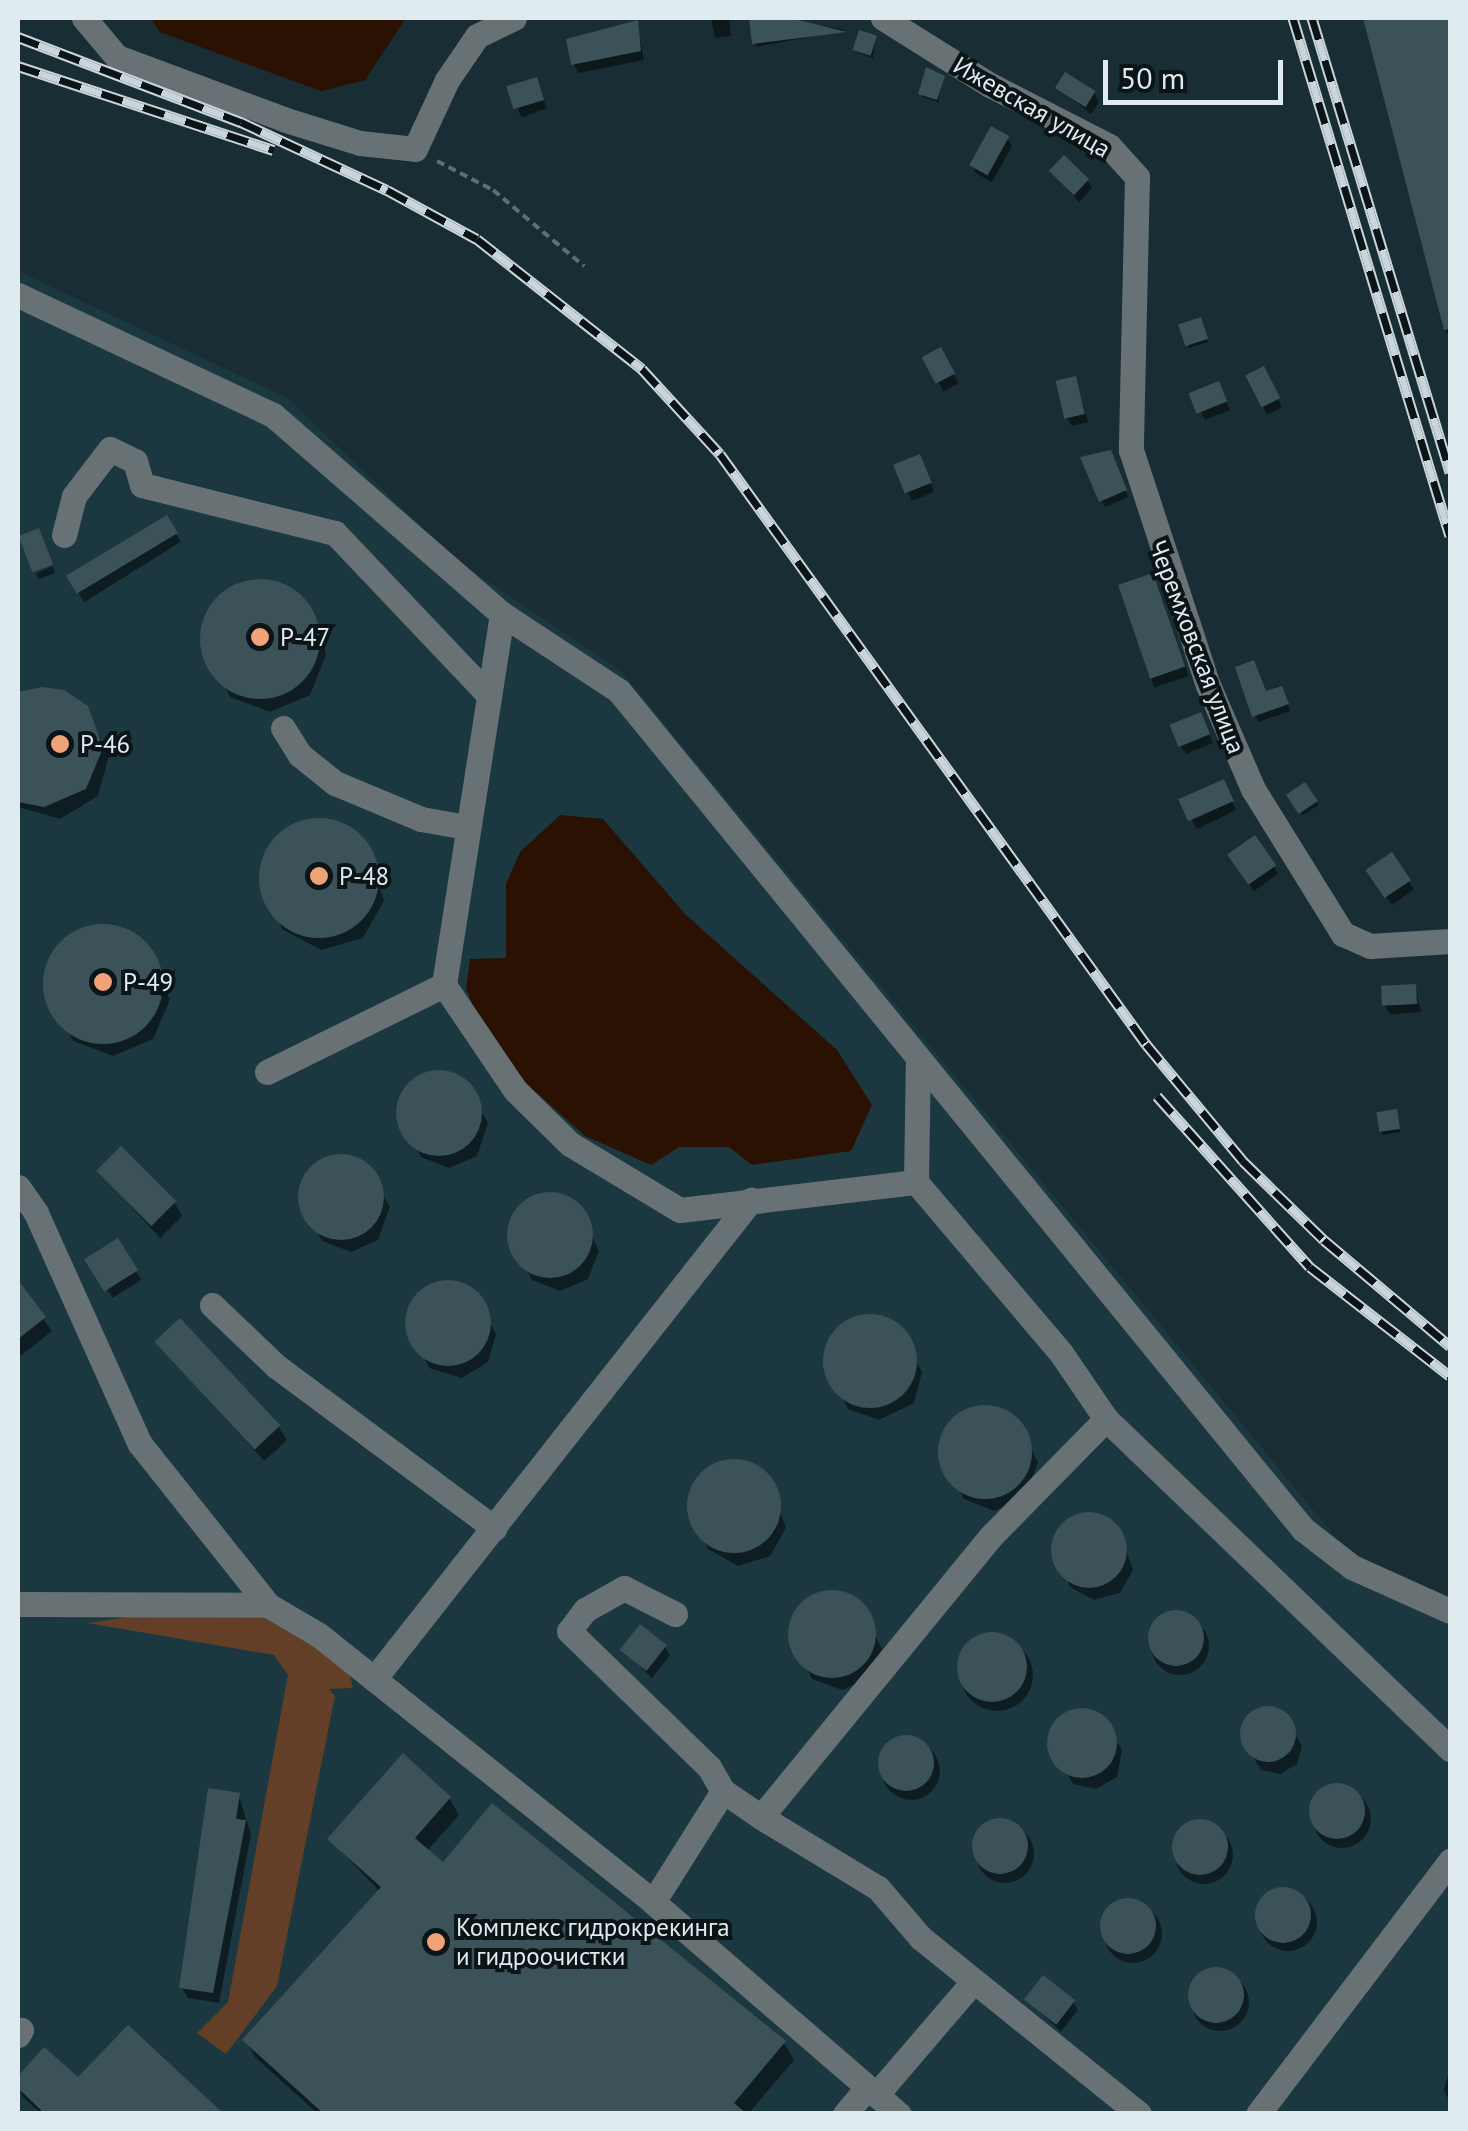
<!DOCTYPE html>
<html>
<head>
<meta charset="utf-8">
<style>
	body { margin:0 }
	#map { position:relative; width:1468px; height:2131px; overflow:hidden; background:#192d34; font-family:"PT Sans",sans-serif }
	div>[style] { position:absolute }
	.built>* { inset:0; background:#1b3841 }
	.green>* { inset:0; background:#633f28 }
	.water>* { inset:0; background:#2b1101 }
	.shadow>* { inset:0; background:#0007; transform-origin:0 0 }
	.round { border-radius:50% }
	.building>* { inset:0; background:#3c5259; transform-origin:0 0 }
	.path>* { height:4px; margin-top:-2px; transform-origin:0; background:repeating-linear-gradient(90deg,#5d6e74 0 8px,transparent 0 13px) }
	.minor>* { height:25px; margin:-12.5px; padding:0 12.5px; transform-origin:12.5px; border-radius:12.5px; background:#687275 }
	.rail>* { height:11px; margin-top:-5.5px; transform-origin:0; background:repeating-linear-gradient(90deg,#0b1417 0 22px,#c9d5da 0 44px); box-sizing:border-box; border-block:2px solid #c9d5da }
	.dots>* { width:28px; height:28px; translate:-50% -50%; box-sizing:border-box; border:5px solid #0b1417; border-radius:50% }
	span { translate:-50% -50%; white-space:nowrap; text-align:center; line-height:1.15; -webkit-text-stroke:8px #0b1417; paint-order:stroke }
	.street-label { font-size:25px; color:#dfebef }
	.poi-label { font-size:25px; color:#dfebef }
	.left { translate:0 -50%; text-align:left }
	.frame { position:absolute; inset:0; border:20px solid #dfebef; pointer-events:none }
	.scale { position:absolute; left:1103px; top:60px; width:180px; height:45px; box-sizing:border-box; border:5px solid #dfebef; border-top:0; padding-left:12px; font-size:30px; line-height:35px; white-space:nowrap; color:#dfebef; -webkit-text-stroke:8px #0b1417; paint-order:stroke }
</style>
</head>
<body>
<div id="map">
	<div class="built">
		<div style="clip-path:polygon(18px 271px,287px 398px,456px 560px,620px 670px,1347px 1551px,1450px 1600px,1450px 2113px,18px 2114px)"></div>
	</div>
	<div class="green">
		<div style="clip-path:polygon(141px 1615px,264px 1617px,303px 1633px,350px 1675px,353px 1688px,329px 1689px,335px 1696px,277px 1986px,226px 2054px,197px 2033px,228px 2002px,288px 1675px,274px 1655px,88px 1623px)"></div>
	</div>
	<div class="water">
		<div style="clip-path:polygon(151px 18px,406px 18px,365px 80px,321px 91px,160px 32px)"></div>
		<div style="clip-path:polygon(560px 815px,603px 819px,686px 915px,837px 1050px,872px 1105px,851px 1151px,752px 1165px,729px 1147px,679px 1147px,651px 1165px,585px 1136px,528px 1085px,482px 1027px,466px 989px,470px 959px,506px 958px,506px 884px,520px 852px)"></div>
	</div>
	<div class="shadow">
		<div style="clip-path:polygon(711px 18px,729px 18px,731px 36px,715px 38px)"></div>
		<div style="clip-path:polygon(751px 18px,775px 18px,846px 30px,756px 47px)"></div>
		<div style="clip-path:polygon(1366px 18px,1450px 18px,1450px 344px)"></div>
		<div style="clip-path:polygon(637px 23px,644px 60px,578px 73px,574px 64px)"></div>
		<div style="clip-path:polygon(876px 38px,873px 58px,858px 53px,856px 50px)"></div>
		<div style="clip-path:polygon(943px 78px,938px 102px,923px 97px,921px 94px)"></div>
		<div style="left:536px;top:80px;width:30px;height:27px;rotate:69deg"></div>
		<div style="clip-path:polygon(1058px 88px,1094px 93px,1099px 102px,1091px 114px)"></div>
		<div style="clip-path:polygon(1007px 138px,1012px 146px,992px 182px,976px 173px,972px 165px)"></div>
		<div style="clip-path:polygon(1052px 171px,1087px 180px,1092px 188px,1079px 202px)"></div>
		<div style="clip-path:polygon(1202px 323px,1208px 342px,1189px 348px,1188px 345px)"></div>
		<div style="left:940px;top:350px;width:38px;height:17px;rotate:61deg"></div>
		<div style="clip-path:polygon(1268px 377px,1282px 407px,1267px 415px,1263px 406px)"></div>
		<div style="clip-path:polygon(1075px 379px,1088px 422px,1072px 426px,1067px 418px)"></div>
		<div style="clip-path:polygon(1222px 393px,1230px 410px,1205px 420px,1193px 395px)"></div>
		<div style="clip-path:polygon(1084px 459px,1113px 459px,1128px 497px,1105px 507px)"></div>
		<div style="clip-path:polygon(923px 465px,934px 492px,912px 501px,896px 467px)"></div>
		<div style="left:166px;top:518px;width:28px;height:114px;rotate:58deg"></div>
		<div style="clip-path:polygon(53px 566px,55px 573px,39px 579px,36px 573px)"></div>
		<div style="clip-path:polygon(258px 582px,298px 596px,320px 627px,326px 655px,310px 695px,270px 712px,230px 697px,202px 641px,216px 602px,232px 589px)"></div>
		<div style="left:1157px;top:584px;width:97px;height:36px;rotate:71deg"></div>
		<div style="clip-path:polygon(1238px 668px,1266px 694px,1285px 695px,1290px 711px,1258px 722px)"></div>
		<div style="clip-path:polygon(22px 693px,89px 717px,109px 756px,98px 796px,60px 819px,18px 807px)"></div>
		<div style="clip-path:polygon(1204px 723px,1213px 743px,1186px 754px,1181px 746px)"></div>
		<div style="left:1223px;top:783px;width:30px;height:44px;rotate:64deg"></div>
		<div style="left:1305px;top:785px;width:24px;height:19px;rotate:57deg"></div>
		<div style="clip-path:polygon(310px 821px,332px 822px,366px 845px,384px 901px,363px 938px,321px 950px,282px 929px,261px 873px,270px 846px)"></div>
		<div style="clip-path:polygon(1392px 856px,1414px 889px,1392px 905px,1374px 880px)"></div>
		<div style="clip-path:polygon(1235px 864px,1274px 866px,1278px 874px,1254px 891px)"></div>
		<div style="clip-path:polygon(102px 926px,129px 932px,147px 945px,170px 1000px,153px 1039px,113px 1056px,73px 1041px,46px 985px,64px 942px)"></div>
		<div style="clip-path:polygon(1415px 986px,1421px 1012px,1390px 1014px,1385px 1006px)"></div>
		<div style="clip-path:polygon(438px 1072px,466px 1082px,488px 1123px,477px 1156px,449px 1168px,421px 1157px,399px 1114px,412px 1083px)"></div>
		<div style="clip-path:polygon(1397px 1115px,1400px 1132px,1383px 1135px,1381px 1132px)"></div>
		<div style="clip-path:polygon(340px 1157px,368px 1167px,390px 1207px,378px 1240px,351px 1252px,322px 1241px,301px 1198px,310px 1172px)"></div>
		<div style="clip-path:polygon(99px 1171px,174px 1202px,182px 1216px,160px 1238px)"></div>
		<div style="clip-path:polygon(549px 1195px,577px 1205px,599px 1251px,588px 1279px,560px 1291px,532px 1280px,510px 1237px,523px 1206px)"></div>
		<div style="left:117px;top:1241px;width:46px;height:34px;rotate:58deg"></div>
		<div style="clip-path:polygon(442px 1283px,474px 1293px,496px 1334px,488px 1362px,462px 1378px,429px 1368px,408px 1324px,417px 1297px)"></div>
		<div style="clip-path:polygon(18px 1284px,52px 1331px,18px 1358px)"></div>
		<div style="clip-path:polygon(863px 1317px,899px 1328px,922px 1372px,914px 1403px,879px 1420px,848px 1409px,825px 1363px,836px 1333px)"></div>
		<div style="clip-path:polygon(158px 1343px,279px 1427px,287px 1440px,264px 1461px)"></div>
		<div style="clip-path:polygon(978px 1408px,1014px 1418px,1038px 1462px,1025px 1498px,994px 1511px,964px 1499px,941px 1453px,951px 1424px)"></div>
		<div style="clip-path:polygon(739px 1463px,767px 1477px,786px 1528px,770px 1556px,738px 1566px,708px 1549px,690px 1503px,704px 1475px)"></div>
		<div style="clip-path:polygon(1093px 1514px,1119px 1530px,1133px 1570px,1120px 1593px,1094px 1600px,1070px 1587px,1053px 1551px,1065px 1524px)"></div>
		<div style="clip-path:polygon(831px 1592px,859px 1602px,882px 1649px,870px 1678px,842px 1690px,812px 1679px,790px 1635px,804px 1604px)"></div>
		<div class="round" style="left:1151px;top:1617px;width:58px;height:58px"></div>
		<div class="round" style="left:961px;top:1639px;width:72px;height:72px"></div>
		<div style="clip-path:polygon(665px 1647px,670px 1655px,652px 1678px,623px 1650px)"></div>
		<div style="clip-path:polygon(1267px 1708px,1284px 1715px,1302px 1746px,1297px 1764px,1280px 1774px,1261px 1770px,1242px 1738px,1248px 1718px)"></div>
		<div style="clip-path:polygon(1078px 1711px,1100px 1716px,1122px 1750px,1117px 1777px,1096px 1789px,1073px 1784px,1051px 1747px,1058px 1722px)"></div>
		<div class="round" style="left:882px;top:1742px;width:58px;height:58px"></div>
		<div class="round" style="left:1313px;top:1790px;width:58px;height:58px"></div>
		<div style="clip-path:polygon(239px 1796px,251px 1834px,219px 2003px,188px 1998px,181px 1987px)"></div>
		<div style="clip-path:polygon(449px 1798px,459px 1815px,427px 1851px,444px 1865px,784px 2043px,794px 2060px,748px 2114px,318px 2114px,255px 2057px,245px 2040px,380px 1892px,330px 1839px)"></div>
		<div class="round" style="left:976px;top:1825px;width:58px;height:58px"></div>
		<div class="round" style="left:1175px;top:1826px;width:58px;height:58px"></div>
		<div class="round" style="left:1259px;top:1893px;width:58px;height:58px"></div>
		<div class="round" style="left:1104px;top:1905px;width:58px;height:58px"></div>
		<div class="round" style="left:1191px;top:1973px;width:58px;height:58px"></div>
		<div style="clip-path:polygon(1027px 2000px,1073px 2001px,1078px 2010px,1061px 2032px)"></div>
		<div style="clip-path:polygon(45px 2050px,79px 2080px,220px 2114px,41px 2114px,22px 2096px,18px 2080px)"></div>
		<div style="clip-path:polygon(1450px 2066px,1450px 2103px,1444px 2090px)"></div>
	</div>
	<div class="building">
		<div style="clip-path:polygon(749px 18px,790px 18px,847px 32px,752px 44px)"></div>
		<div style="clip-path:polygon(1363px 18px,1450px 18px,1450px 329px,1444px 330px)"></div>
		<div style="clip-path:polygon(638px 20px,641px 51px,571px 65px,566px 39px)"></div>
		<div style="left:859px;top:30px;width:19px;height:21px;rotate:18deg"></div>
		<div style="clip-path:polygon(926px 67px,945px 76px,937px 100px,918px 94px)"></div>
		<div style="left:1065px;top:72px;width:36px;height:19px;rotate:32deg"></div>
		<div style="left:537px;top:77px;width:24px;height:32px;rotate:73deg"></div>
		<div style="left:991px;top:126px;width:21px;height:45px;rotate:29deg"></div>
		<div style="left:1064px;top:155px;width:35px;height:22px;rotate:44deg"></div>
		<div style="left:1201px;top:317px;width:23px;height:24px;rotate:72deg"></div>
		<div style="left:941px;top:347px;width:30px;height:22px;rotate:62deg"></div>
		<div style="left:1264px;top:366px;width:36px;height:21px;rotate:63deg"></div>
		<div style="left:1076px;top:376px;width:39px;height:21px;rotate:77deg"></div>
		<div style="left:1219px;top:381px;width:22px;height:33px;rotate:68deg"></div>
		<div style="clip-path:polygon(1111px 450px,1127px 490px,1099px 502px,1080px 457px)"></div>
		<div style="left:920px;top:454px;width:31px;height:29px;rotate:68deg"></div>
		<div style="left:167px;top:515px;width:21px;height:118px;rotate:59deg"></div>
		<div style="left:39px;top:528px;width:39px;height:22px;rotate:69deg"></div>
		<div style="left:1153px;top:573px;width:99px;height:37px;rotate:71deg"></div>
		<div class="round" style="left:200px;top:579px;width:120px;height:120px"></div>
		<div style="clip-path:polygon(1254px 660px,1266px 691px,1282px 686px,1289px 704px,1252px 717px,1235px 667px)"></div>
		<div style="clip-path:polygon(42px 687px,64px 690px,88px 706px,103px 748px,86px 789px,44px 807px,18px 802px,18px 692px)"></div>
		<div style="left:1201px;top:712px;width:24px;height:34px;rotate:68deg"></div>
		<div style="left:1224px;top:779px;width:24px;height:50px;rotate:66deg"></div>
		<div style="left:1305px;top:782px;width:23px;height:23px;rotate:56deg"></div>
		<div class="round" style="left:259px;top:818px;width:120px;height:120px"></div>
		<div style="left:1255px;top:835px;width:37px;height:34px;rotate:55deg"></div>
		<div style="left:1392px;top:852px;width:34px;height:32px;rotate:56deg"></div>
		<div class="round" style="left:43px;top:924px;width:120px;height:120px"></div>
		<div style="left:1416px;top:984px;width:20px;height:35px;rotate:87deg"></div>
		<div class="round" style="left:396px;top:1070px;width:86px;height:86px"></div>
		<div style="left:1397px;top:1109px;width:20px;height:21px;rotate:81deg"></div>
		<div style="left:121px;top:1146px;width:78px;height:35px;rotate:45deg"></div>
		<div class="round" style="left:298px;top:1154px;width:86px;height:86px"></div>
		<div class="round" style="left:507px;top:1192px;width:86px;height:86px"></div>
		<div style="left:118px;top:1238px;width:38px;height:40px;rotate:58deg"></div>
		<div style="clip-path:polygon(18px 1280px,46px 1317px,18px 1339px)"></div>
		<div class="round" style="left:405px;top:1280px;width:86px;height:86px"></div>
		<div class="round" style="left:823px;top:1314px;width:94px;height:94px"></div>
		<div style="left:180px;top:1318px;width:147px;height:35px;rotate:47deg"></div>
		<div class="round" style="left:938px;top:1405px;width:94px;height:94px"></div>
		<div class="round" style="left:687px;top:1459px;width:94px;height:94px"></div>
		<div class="round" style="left:1051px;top:1512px;width:76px;height:76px"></div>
		<div class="round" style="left:788px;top:1590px;width:88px;height:88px"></div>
		<div class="round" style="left:1148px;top:1610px;width:56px;height:56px"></div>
		<div style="left:640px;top:1624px;width:34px;height:33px;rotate:38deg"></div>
		<div class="round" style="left:957px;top:1632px;width:70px;height:70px"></div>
		<div class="round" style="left:1240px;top:1706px;width:56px;height:56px"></div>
		<div class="round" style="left:1047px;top:1708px;width:70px;height:70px"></div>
		<div class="round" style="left:878px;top:1735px;width:56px;height:56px"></div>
		<div style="clip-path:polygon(403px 1753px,451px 1797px,415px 1838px,443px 1862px,492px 1803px,786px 2041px,734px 2103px,747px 2114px,324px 2114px,242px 2040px,381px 1887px,327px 1839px)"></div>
		<div class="round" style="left:1309px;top:1783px;width:56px;height:56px"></div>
		<div style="clip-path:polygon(208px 1788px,240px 1793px,236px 1819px,246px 1820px,213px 1993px,179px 1988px)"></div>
		<div class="round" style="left:972px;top:1818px;width:56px;height:56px"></div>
		<div class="round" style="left:1172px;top:1819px;width:56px;height:56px"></div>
		<div class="round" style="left:1255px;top:1887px;width:56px;height:56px"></div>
		<div class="round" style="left:1100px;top:1898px;width:56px;height:56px"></div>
		<div class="round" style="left:1188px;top:1967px;width:56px;height:56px"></div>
		<div style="left:1043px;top:1975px;width:41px;height:31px;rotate:38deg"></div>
		<div style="clip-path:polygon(128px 2025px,224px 2114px,45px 2114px,18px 2088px,18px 2076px,44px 2047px,78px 2077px)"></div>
	</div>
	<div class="path">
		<div style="left:437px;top:161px;width:63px;rotate:27.4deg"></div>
		<div style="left:493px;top:190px;width:119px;rotate:39.9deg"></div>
	</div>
	<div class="minor">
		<div style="left:84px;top:18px;width:51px;rotate:49.8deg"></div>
		<div style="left:117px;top:57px;width:180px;rotate:20.4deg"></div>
		<div style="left:286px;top:120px;width:77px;rotate:17.3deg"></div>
		<div style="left:360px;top:143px;width:55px;rotate:6.2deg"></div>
		<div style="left:415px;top:149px;width:76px;rotate:-65.1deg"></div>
		<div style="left:447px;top:80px;width:53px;rotate:-55.7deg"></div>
		<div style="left:477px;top:36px;width:41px;rotate:-25.9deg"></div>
		<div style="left:883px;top:18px;width:126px;rotate:32.1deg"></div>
		<div style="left:990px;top:85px;width:134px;rotate:27.1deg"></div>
		<div style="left:1109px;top:146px;width:42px;rotate:47.9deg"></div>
		<div style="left:1137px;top:177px;width:273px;rotate:91.3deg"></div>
		<div style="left:1131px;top:450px;width:247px;rotate:71.9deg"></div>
		<div style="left:1208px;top:685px;width:113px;rotate:66.6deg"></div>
		<div style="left:1253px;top:789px;width:171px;rotate:58.2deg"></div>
		<div style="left:1343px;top:934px;width:30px;rotate:24deg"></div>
		<div style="left:1370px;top:946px;width:80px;rotate:-3.6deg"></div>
		<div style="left:18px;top:295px;width:282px;rotate:25.2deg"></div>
		<div style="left:273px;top:415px;width:303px;rotate:41deg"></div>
		<div style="left:502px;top:614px;width:140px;rotate:33.3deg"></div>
		<div style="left:619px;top:691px;width:1082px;rotate:50.78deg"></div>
		<div style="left:1303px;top:1529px;width:62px;rotate:37.8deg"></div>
		<div style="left:1352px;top:1567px;width:107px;rotate:24.2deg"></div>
		<div style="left:64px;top:535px;width:40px;rotate:-75.6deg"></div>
		<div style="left:74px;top:496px;width:59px;rotate:-52.5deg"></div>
		<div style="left:110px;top:449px;width:28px;rotate:26deg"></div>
		<div style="left:135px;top:461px;width:25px;rotate:74deg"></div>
		<div style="left:142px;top:485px;width:199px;rotate:14deg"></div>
		<div style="left:335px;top:533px;width:224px;rotate:46.5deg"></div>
		<div style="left:502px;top:614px;width:376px;rotate:98.9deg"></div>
		<div style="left:444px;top:985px;width:127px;rotate:55.9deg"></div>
		<div style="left:515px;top:1090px;width:77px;rotate:44.5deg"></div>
		<div style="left:570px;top:1144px;width:128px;rotate:31deg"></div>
		<div style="left:680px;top:1210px;width:238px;rotate:-6.8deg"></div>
		<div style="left:916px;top:1182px;width:224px;rotate:49.7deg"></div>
		<div style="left:1061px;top:1353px;width:80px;rotate:55.7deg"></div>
		<div style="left:1106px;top:1419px;width:164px;rotate:134.5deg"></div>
		<div style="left:991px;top:1536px;width:363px;rotate:129.3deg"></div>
		<div style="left:761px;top:1817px;width:46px;rotate:-145.6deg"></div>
		<div style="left:723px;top:1791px;width:131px;rotate:122.2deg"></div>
		<div style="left:283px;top:728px;width:32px;rotate:58deg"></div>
		<div style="left:300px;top:755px;width:45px;rotate:38.7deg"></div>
		<div style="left:335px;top:783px;width:93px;rotate:22.7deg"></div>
		<div style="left:421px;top:819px;width:46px;rotate:10.1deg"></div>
		<div style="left:267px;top:1072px;width:197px;rotate:-26.2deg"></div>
		<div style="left:916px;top:1182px;width:123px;rotate:-89.1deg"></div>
		<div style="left:18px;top:1187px;width:32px;rotate:55deg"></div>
		<div style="left:36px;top:1213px;width:253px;rotate:65.8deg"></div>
		<div style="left:140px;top:1444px;width:206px;rotate:51.5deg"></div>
		<div style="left:212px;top:1305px;width:88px;rotate:43.6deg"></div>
		<div style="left:276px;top:1366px;width:272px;rotate:36.6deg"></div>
		<div style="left:1106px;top:1419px;width:477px;rotate:43.8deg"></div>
		<div style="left:18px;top:1604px;width:250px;rotate:0.2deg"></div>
		<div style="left:268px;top:1605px;width:59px;rotate:30.5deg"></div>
		<div style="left:319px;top:1635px;width:428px;rotate:38.6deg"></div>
		<div style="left:653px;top:1902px;width:325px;rotate:40.8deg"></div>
		<div style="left:675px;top:1614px;width:57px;rotate:-153deg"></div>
		<div style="left:624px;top:1588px;width:45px;rotate:150.6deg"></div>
		<div style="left:585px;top:1610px;width:26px;rotate:127deg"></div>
		<div style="left:569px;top:1631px;width:195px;rotate:44.2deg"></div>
		<div style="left:709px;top:1767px;width:28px;rotate:60deg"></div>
		<div style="left:374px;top:1679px;width:610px;rotate:-51.8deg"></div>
		<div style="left:761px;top:1817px;width:137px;rotate:31.3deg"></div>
		<div style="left:878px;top:1888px;width:66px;rotate:49.3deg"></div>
		<div style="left:921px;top:1938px;width:280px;rotate:38.9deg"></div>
		<div style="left:18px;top:2035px;width:6px;rotate:-59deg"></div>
		<div style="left:876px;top:2095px;width:149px;rotate:-49.4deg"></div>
		<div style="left:845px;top:2114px;width:34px;rotate:-50deg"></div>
		<div style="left:1258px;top:2114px;width:318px;rotate:-52.8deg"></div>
	</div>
	<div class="rail">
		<div style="left:1293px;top:18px;width:541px;rotate:73.14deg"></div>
		<div style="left:1312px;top:18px;width:475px;rotate:73.1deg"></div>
		<div style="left:18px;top:37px;width:239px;rotate:20.9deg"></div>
		<div style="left:241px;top:122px;width:161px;rotate:25deg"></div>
		<div style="left:387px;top:190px;width:102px;rotate:28.6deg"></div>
		<div style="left:477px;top:239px;width:210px;rotate:38.2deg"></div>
		<div style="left:642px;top:369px;width:115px;rotate:47.5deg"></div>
		<div style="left:720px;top:454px;width:728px;rotate:54.17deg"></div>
		<div style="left:1146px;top:1044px;width:152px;rotate:50.3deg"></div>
		<div style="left:1243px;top:1161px;width:113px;rotate:44.3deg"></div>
		<div style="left:1324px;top:1240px;width:165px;rotate:40.1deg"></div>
		<div style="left:18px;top:66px;width:269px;rotate:18.2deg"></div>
		<div style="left:1157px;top:1096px;width:229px;rotate:48.2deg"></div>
		<div style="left:1310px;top:1267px;width:177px;rotate:37.9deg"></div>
	</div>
	<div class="dots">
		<div style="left:260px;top:637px;background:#efa376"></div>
		<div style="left:60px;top:744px;background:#efa376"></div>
		<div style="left:319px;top:876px;background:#efa376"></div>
		<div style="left:103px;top:982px;background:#efa376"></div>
		<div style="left:436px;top:1942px;background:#efa376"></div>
	</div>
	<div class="street-label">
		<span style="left:1032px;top:107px;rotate:30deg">Ижевская улица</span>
		<span style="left:1197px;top:647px;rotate:69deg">Черемховская улица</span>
	</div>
	<div class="poi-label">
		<span class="left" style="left:280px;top:637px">Р-47</span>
		<span class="left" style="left:80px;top:744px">Р-46</span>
		<span class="left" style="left:339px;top:876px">Р-48</span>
		<span class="left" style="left:123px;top:982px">Р-49</span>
		<span class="left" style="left:456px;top:1942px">Комплекс гидрокрекинга<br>и гидроочистки</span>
	</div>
	<div class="frame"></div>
	<div class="scale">50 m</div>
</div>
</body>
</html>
